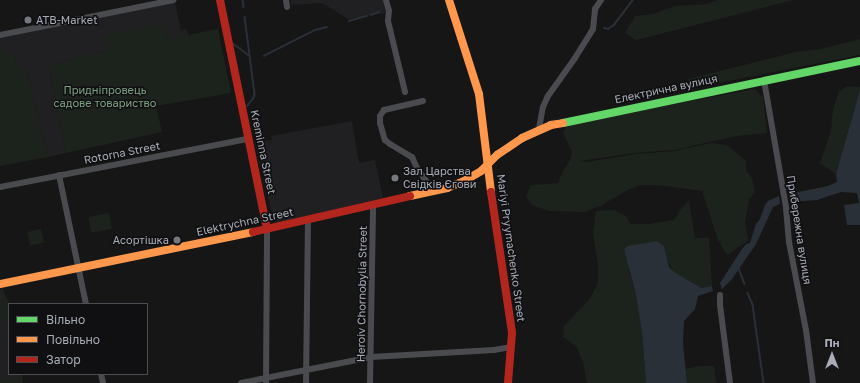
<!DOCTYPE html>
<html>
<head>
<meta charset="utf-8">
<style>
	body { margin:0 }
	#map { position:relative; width:860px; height:383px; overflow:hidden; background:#161616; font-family:"Golos Text",sans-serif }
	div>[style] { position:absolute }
	.built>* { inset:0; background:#202022 }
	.green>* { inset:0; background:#1c231d; transform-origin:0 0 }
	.water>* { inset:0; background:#293037 }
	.stream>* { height:1.5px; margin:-0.75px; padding:0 0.75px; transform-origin:0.75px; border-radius:0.75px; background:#293037 }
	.street>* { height:6px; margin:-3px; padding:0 3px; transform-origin:3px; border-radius:3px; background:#4a4b4f }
	.fast>* { height:8px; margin:-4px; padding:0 4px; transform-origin:4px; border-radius:4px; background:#63d668 }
	.slow>* { height:8px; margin:-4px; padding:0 4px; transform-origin:4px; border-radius:4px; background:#ff974d }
	.jam>* { height:8px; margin:-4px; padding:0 4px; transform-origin:4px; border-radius:4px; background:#b3261e }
	.dots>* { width:11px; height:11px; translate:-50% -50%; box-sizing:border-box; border:2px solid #101012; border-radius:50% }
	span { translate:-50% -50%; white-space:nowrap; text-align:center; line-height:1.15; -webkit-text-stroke:3px #101012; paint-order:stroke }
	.poi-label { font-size:11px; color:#a7acb6 }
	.left { translate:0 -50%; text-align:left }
	.right { translate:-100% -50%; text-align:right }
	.street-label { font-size:11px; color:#a7acb6 }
	.park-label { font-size:11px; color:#7fa181 }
	.legend { position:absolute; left:8px; top:303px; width:140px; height:72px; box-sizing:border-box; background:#101012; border:1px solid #4c4e54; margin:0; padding:5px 7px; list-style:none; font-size:12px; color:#a7acb6 }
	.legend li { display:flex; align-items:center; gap:8px; height:20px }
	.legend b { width:20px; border:1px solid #4c4e54 }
	.north { position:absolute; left:812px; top:335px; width:40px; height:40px; -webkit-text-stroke:3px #101012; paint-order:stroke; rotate:0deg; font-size:11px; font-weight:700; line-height:16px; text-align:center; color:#a7acb6 }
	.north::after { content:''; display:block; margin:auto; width:14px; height:18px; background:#a7acb6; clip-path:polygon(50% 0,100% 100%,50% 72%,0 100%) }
</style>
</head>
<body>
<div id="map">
	<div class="built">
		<div style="clip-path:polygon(291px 0,383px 0,386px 13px,348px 19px,322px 3px,291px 5px)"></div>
		<div style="clip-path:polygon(175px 2px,181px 30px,187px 29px,188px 35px,168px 39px,165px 23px,104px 36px,106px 50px,49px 66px,66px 153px,48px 157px,26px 69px,17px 69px,14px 56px,12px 56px,10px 50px,0 52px,0 30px,2px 38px)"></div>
		<div style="clip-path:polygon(352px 121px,359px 163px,375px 160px,383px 198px,276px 223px,273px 218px,255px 142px,272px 140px,271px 136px)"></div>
		<div style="clip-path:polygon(3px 288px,9px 309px,9px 374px,22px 374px,23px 383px,0 383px,0 289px)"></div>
	</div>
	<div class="green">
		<div style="clip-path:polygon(717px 0,793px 0,636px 40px,625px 33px,635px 16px,653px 14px,675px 6px,707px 4px)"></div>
		<div style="clip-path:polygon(165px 22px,168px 39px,218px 29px,231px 93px,156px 106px,162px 132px,66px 153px,49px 66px,106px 50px,103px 36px)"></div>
		<div style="clip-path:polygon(860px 39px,860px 55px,688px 89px,688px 79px,796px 52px,821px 49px)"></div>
		<div style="clip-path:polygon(10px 50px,12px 56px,14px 56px,17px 69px,26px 69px,48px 157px,0 166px,0 52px)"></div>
		<div style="clip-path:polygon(848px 86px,860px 87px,860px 90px,836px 174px,820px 163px,831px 131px,833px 110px,839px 91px)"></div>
		<div style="clip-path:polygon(755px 89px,763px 98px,767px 133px,736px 136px,674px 150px,634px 153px,580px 161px,587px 162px,635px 154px,674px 151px,711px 143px,727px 145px,746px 161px,746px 171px,752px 178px,755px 192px,749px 200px,745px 222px,748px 241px,727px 255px,718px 240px,702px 191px,658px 185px,641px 185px,628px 190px,600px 206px,584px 212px,549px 211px,532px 205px,526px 196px,531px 185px,558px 183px,562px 173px,570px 160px,572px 152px,563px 133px,569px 123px)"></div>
		<div style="clip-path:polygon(689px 201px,695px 238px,709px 238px,712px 286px,701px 288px,673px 271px,667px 259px,628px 268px,636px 295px,642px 333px,646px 383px,587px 383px,583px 362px,576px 346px,563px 337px,564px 326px,589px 300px,598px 283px,598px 264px,593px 234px,596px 211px,614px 210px,626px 216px,631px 224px,649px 224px,674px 220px,681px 209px)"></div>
		<div style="left:109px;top:213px;width:16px;height:21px;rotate:79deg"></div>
		<div style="left:41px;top:229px;width:14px;height:14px;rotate:78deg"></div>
		<div style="clip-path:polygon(0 291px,3px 291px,10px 304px,9px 320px,0 323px)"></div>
		<div style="clip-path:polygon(699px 366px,714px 366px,716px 383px,687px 383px,686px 369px)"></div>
		<div style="clip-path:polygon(22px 375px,22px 383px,0 383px,0 380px)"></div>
	</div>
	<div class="water">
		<div style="clip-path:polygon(860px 90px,860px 225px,847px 225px,844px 205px,859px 203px,857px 193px,841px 192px,817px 200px,790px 202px,788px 194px,828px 186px,837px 182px,836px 174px)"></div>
		<div style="clip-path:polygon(779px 196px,780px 204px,773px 207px,756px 244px,732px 279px,722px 289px,720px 283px,742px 249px,746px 244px,750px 243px,756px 224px,760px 219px,765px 205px,768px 201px)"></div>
		<div style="clip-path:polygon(657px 241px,664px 246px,669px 267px,673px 271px,701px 288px,712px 286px,713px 291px,698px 296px,695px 309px,684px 321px,683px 343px,687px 383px,646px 383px,642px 333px,636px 295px,624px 249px,628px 246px)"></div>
	</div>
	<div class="stream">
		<div style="left:243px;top:0;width:7px;rotate:82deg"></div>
		<div style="left:371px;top:15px;width:9px;rotate:-21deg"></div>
		<div style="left:245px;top:17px;width:78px;rotate:82.6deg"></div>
		<div style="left:255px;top:94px;width:4px;rotate:104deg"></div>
		<div style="left:254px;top:98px;width:10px;rotate:127deg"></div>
		<div style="left:349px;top:21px;width:19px;rotate:-16deg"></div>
		<div style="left:604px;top:28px;width:4px;rotate:14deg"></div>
		<div style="left:608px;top:29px;width:7px;rotate:-34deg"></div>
		<div style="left:614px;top:25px;width:31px;rotate:-53deg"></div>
		<div style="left:234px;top:44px;width:20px;rotate:37deg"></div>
		<div style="left:264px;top:56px;width:57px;rotate:-27deg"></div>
		<div style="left:315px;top:30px;width:12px;rotate:-14deg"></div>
		<div style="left:738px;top:266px;width:19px;rotate:69deg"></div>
		<div style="left:748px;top:293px;width:13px;rotate:67deg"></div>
		<div style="left:753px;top:305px;width:79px;rotate:82deg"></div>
	</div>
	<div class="street">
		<div style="left:286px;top:0;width:7px;rotate:82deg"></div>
		<div style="left:386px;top:0;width:11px;rotate:75deg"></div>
		<div style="left:389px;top:11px;width:10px;rotate:96deg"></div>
		<div style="left:388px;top:21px;width:73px;rotate:76.5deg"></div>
		<div style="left:0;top:35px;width:177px;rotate:-11.4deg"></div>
		<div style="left:764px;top:80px;width:130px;rotate:80.2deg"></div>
		<div style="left:786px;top:208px;width:34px;rotate:85deg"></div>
		<div style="left:789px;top:242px;width:90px;rotate:79.1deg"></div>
		<div style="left:806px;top:330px;width:53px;rotate:82.5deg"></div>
		<div style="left:423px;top:101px;width:40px;rotate:167deg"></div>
		<div style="left:384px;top:110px;width:7px;rotate:124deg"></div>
		<div style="left:380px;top:116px;width:7px;rotate:90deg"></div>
		<div style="left:380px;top:123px;width:18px;rotate:74deg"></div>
		<div style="left:385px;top:140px;width:6px;rotate:39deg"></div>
		<div style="left:390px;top:144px;width:26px;rotate:31deg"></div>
		<div style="left:412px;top:157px;width:12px;rotate:66deg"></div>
		<div style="left:417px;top:168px;width:28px;rotate:55deg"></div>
		<div style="left:539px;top:129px;width:22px;rotate:-80deg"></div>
		<div style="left:543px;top:107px;width:12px;rotate:-66deg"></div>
		<div style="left:548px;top:96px;width:47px;rotate:-54.6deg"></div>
		<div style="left:575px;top:58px;width:34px;rotate:-58deg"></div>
		<div style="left:593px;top:29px;width:20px;rotate:-84deg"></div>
		<div style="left:595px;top:9px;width:11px;rotate:-56deg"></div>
		<div style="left:59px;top:175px;width:132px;rotate:78.2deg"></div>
		<div style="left:0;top:187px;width:253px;rotate:-11deg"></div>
		<div style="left:720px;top:295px;width:10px;rotate:90deg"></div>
		<div style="left:720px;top:305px;width:79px;rotate:82.7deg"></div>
		<div style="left:101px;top:374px;width:9px;rotate:77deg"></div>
		<div style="left:241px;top:383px;width:133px;rotate:-11.3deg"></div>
		<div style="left:371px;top:357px;width:123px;rotate:-3.3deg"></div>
		<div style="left:494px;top:350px;width:17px;rotate:-10deg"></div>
		<div style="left:266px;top:383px;width:154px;rotate:-89.6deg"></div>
		<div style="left:306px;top:383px;width:163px;rotate:-89.3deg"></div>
		<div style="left:370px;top:383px;width:178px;rotate:-89deg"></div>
	</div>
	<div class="fast">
		<div style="left:563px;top:123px;width:303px;rotate:-11.8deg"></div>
	</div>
	<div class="slow">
		<div style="left:449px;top:0;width:99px;rotate:72.3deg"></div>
		<div style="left:479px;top:94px;width:99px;rotate:83deg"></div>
		<div style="left:410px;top:196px;width:38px;rotate:-12deg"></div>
		<div style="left:447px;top:188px;width:18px;rotate:-22deg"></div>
		<div style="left:464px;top:181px;width:20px;rotate:-30deg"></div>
		<div style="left:481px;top:171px;width:23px;rotate:-45deg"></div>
		<div style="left:497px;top:155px;width:30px;rotate:-34deg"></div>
		<div style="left:522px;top:138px;width:32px;rotate:-24deg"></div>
		<div style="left:551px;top:125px;width:12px;rotate:-9deg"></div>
		<div style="left:0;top:284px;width:258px;rotate:-11.6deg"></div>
	</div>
	<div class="jam">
		<div style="left:220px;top:0;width:234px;rotate:78.4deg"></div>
		<div style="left:491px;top:192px;width:143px;rotate:81.5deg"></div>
		<div style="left:512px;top:333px;width:50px;rotate:94.6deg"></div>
		<div style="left:253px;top:232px;width:161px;rotate:-12.9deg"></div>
	</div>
	<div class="dots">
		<div style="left:28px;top:20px;background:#74787e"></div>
		<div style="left:395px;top:178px;background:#74787e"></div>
		<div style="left:177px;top:240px;background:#74787e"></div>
	</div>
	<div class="poi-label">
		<span class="left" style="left:36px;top:20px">ATB-Market</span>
		<span class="left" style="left:403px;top:178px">Зал Царства<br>Свідків Єгови</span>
		<span class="right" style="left:169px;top:240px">Асортішка</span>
	</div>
	<div class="street-label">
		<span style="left:666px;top:89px;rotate:-12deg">Електрична вулиця</span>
		<span style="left:263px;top:152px;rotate:78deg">Kreminna Street</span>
		<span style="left:122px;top:153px;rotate:-11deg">Rotorna Street</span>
		<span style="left:245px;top:222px;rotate:-12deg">Elektrychna Street</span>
		<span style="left:799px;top:230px;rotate:81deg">Прибережна вулиця</span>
		<span style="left:511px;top:248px;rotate:82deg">Mariyi Pryymachenko Street</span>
		<span style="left:362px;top:294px;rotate:-89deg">Heroiv Chornobylia Street</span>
	</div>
	<div class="park-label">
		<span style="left:105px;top:97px">Придніпровець<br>садове товариство</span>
	</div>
	<ul class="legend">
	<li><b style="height:5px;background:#63d668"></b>Вільно</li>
	<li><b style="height:5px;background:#ff974d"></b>Повільно</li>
	<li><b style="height:5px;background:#b3261e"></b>Затор</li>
	</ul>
	<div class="north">Пн</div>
</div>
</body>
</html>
